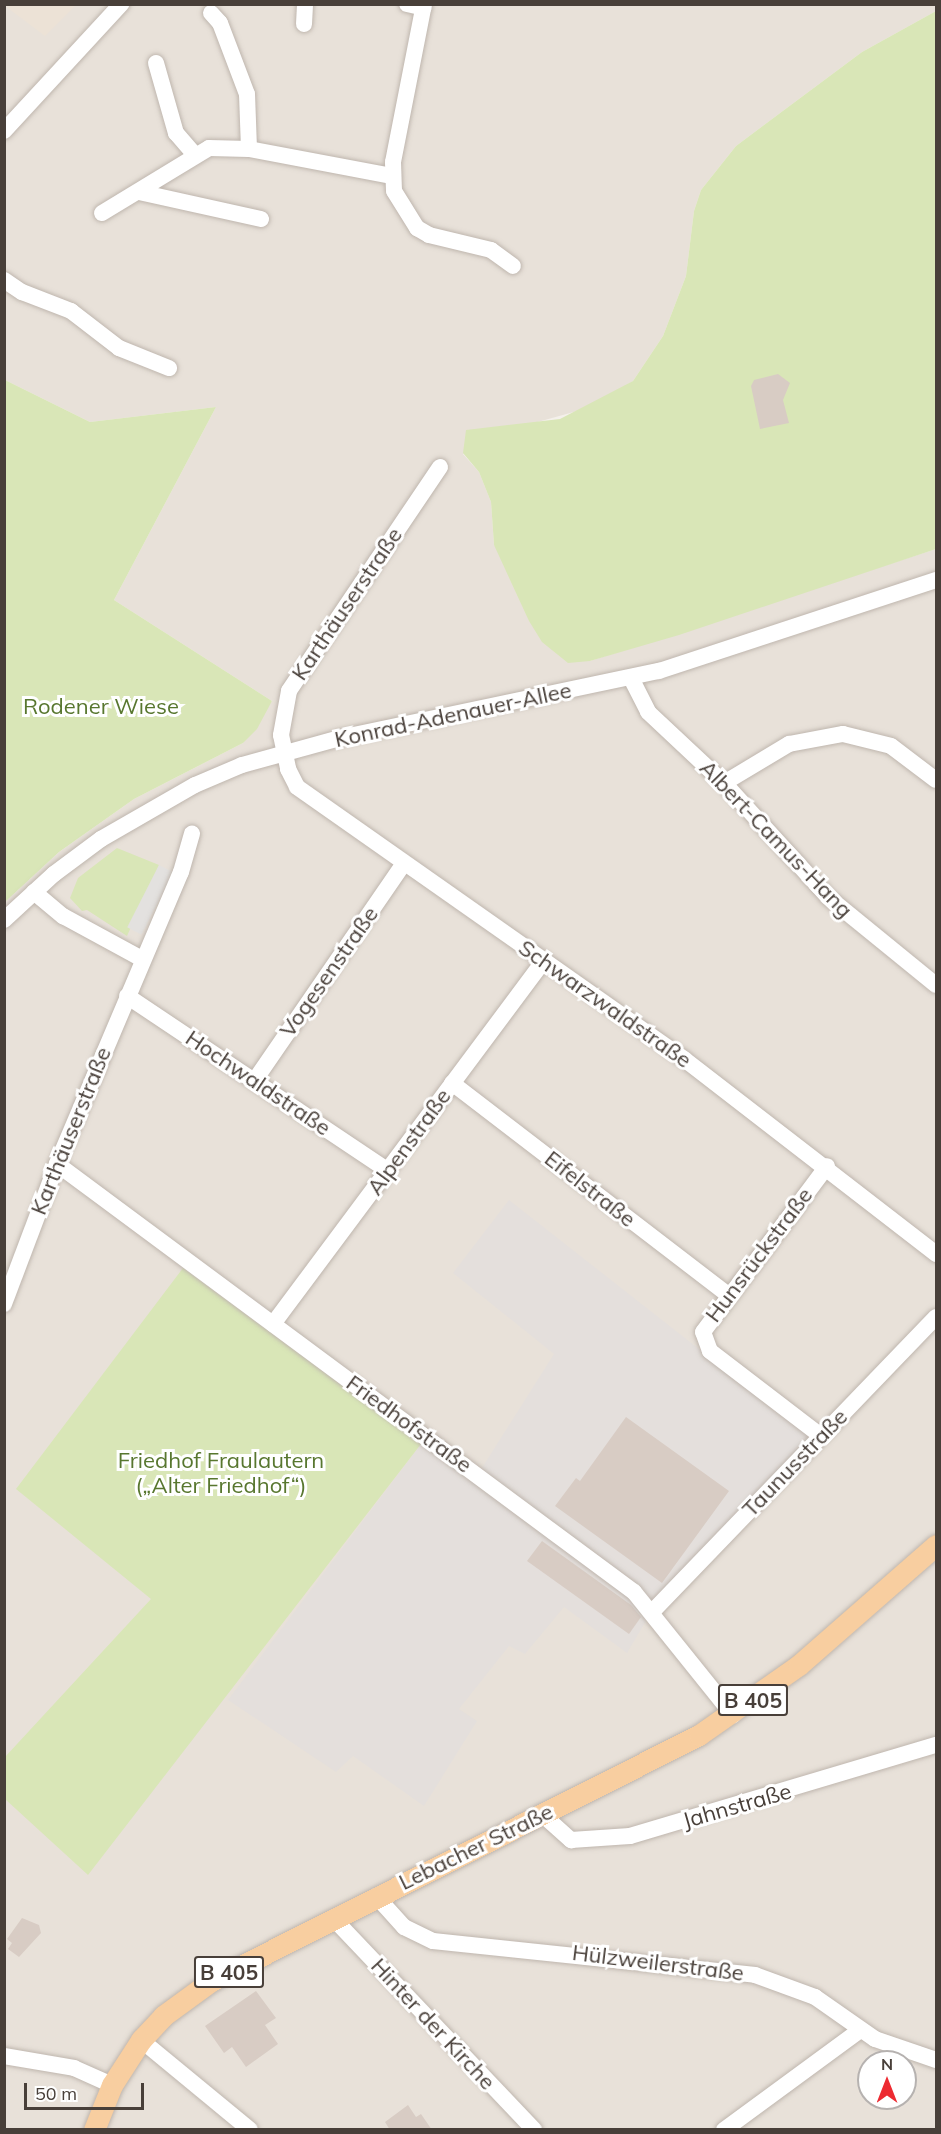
<!DOCTYPE html>
<html>
<head>
<meta charset="utf-8">
<style>
	body { margin:0 }
	#map { position:relative; width:941px; height:2134px; overflow:hidden; background:#f4f0eb; font-family:Mulish,sans-serif }
	div>[style] { position:absolute }
	.residential>* { inset:0; background:#e8e1d9 }
	.industrial>* { inset:0; background:#e4dfdc }
	.education>* { inset:0; background:#ece2d6 }
	.green>* { inset:0; background:#d9e6b7 }
	.parking>* { inset:0; background:#e3e1df; transform-origin:0 0 }
	.building>* { inset:0; background:#d8ccc4 }
	.roads { filter:drop-shadow(0 0 2px #bfb6ae) drop-shadow(0 0 2px #bfb6ae) }
	.minor>* { height:16px; margin:-8px; padding:0 8px; transform-origin:8px; border-radius:8px; background:#fff }
	.major>* { height:21px; margin:-10.5px; padding:0 10.5px; transform-origin:10.5px; border-radius:10.5px; background:#f8cea0 }
	span { translate:-50% -50%; white-space:nowrap; text-align:center; line-height:1.15; -webkit-text-stroke:6px #fff; paint-order:stroke }
	.shield-label span { padding:2px 4px; background:#fff; border:2px solid; border-radius:4px; -webkit-text-stroke-width:0 }
	.shield-label { font-size:21px; color:#483f39; font-weight:700 }
	.street-label { font-size:22px; color:#483f39 }
	.park-label { font-size:22px; color:#58772f }
	.frame { position:absolute; inset:0; border:6px solid #483f39; pointer-events:none }
	.north { position:absolute; left:857px; top:2050px; width:60px; height:60px; box-sizing:border-box; background:#fff; border:2px solid #b6b2b0; border-radius:50%; rotate:0deg; font-size:16px; font-weight:700; line-height:24px; text-align:center; color:#483f39 }
	.north::after { content:''; display:block; margin:auto; width:21px; height:27px; background:#ed2a31; clip-path:polygon(50% 0,100% 100%,50% 72%,0 100%) }
	.scale { position:absolute; left:24px; top:2083px; width:120px; height:27px; box-sizing:border-box; border:3px solid #483f39; border-top:0; padding-left:8px; font-size:18px; line-height:21px; white-space:nowrap; color:#483f39; -webkit-text-stroke:4px #fff; paint-order:stroke }
</style>
</head>
<body>
<div id="map">
	<div class="residential">
		<div style="clip-path:polygon(evenodd,5px 5px,936px 5px,936px 11px,862px 52px,736px 146px,701px 190px,694px 211px,686px 276px,663px 336px,633px 381px,588px 408px,534px 423px,463px 454px,479px 472px,491px 502px,494px 545px,590px 661px,936px 549px,936px 2129px,5px 2130px,5px 902px,59px 852px,134px 799px,243px 743px,272px 701px,114px 600px,216px 407px,90px 422px,5px 380px,5px 5px,869px 2062px,905px 2062px,905px 2098px,869px 2098px,869px 2062px)"></div>
	</div>
	<div class="industrial">
		<div style="clip-path:polygon(509px 1200px,810px 1436px,662px 1594px,627px 1653px,564px 1607px,525px 1654px,509px 1646px,459px 1709px,477px 1721px,424px 1806px,353px 1756px,336px 1772px,228px 1700px,421px 1444px,473px 1482px,554px 1354px,453px 1273px)"></div>
	</div>
	<div class="education">
		<div style="clip-path:polygon(4px 5px,5px 4px,76px 5px,45px 36px)"></div>
	</div>
	<div class="green">
		<div style="clip-path:polygon(936px 11px,936px 549px,679px 635px,590px 661px,568px 663px,542px 642px,529px 621px,494px 545px,491px 502px,479px 472px,463px 453px,466px 430px,560px 419px,633px 381px,663px 336px,686px 276px,694px 211px,701px 190px,736px 146px,862px 52px)"></div>
		<div style="clip-path:polygon(5px 380px,90px 422px,216px 407px,114px 600px,272px 701px,257px 729px,243px 743px,134px 799px,59px 852px,5px 902px)"></div>
		<div style="clip-path:polygon(117px 848px,159px 865px,127px 936px,87px 910px,82px 911px,70px 898px,78px 878px)"></div>
		<div style="clip-path:polygon(183px 1268px,421px 1444px,88px 1875px,5px 1799px,5px 1757px,151px 1599px,16px 1489px)"></div>
	</div>
	<div class="parking">
		<div style="left:159px;top:865px;width:16px;height:70px;rotate:27deg"></div>
	</div>
	<div class="building">
		<div style="clip-path:polygon(778px 374px,790px 383px,783px 400px,789px 423px,760px 429px,751px 386px,754px 380px)"></div>
		<div style="clip-path:polygon(626px 1417px,729px 1491px,662px 1583px,555px 1506px,576px 1478px,580px 1481px)"></div>
		<div style="clip-path:polygon(542px 1541px,631px 1605px,641px 1617px,629px 1634px,527px 1561px)"></div>
		<div style="clip-path:polygon(22px 1918px,39px 1925px,41px 1933px,19px 1957px,8px 1949px,12px 1943px,7px 1939px)"></div>
		<div style="clip-path:polygon(256px 1991px,276px 2018px,265px 2025px,278px 2044px,246px 2067px,232px 2047px,224px 2053px,205px 2026px)"></div>
		<div style="clip-path:polygon(408px 2105px,416px 2117px,421px 2114px,432px 2130px,390px 2130px,385px 2122px)"></div>
	</div>
	<div class="roads">
		<div class="minor">
			<div style="left:407px;top:4px;width:17px;rotate:13deg"></div>
			<div style="left:424px;top:4px;width:161px;rotate:101.1deg"></div>
			<div style="left:393px;top:162px;width:29px;rotate:88deg"></div>
			<div style="left:394px;top:191px;width:44px;rotate:58.1deg"></div>
			<div style="left:417px;top:228px;width:14px;rotate:30deg"></div>
			<div style="left:429px;top:235px;width:64px;rotate:13.6deg"></div>
			<div style="left:491px;top:250px;width:27px;rotate:36deg"></div>
			<div style="left:211px;top:13px;width:13px;rotate:48deg"></div>
			<div style="left:220px;top:23px;width:76px;rotate:69.2deg"></div>
			<div style="left:247px;top:94px;width:55px;rotate:87.9deg"></div>
			<div style="left:304px;top:24px;width:20px;rotate:-87deg"></div>
			<div style="left:156px;top:63px;width:73px;rotate:74.1deg"></div>
			<div style="left:176px;top:133px;width:29px;rotate:49deg"></div>
			<div style="left:4px;top:131px;width:173px;rotate:-47.3deg"></div>
			<div style="left:139px;top:192px;width:125px;rotate:12.5deg"></div>
			<div style="left:102px;top:213px;width:125px;rotate:-31.3deg"></div>
			<div style="left:209px;top:148px;width:40px;rotate:1.4deg"></div>
			<div style="left:249px;top:149px;width:146px;rotate:10.7deg"></div>
			<div style="left:4px;top:280px;width:22px;rotate:34deg"></div>
			<div style="left:22px;top:292px;width:53px;rotate:21.2deg"></div>
			<div style="left:71px;top:311px;width:61px;rotate:37.6deg"></div>
			<div style="left:119px;top:348px;width:54px;rotate:21.8deg"></div>
			<div style="left:440px;top:467px;width:270px;rotate:124deg"></div>
			<div style="left:289px;top:691px;width:45px;rotate:100.3deg"></div>
			<div style="left:281px;top:735px;width:35px;rotate:78deg"></div>
			<div style="left:288px;top:769px;width:20px;rotate:63deg"></div>
			<div style="left:297px;top:787px;width:473px;rotate:35.1deg"></div>
			<div style="left:684px;top:1059px;width:319px;rotate:37.7deg"></div>
			<div style="left:631px;top:678px;width:38px;rotate:63deg"></div>
			<div style="left:648px;top:712px;width:104px;rotate:43.1deg"></div>
			<div style="left:724px;top:783px;width:154px;rotate:47.6deg"></div>
			<div style="left:828px;top:897px;width:139px;rotate:39.2deg"></div>
			<div style="left:724px;top:783px;width:76px;rotate:-31deg"></div>
			<div style="left:789px;top:744px;width:55px;rotate:-10.5deg"></div>
			<div style="left:843px;top:734px;width:49px;rotate:14deg"></div>
			<div style="left:891px;top:746px;width:56px;rotate:37.1deg"></div>
			<div style="left:34px;top:892px;width:38px;rotate:40deg"></div>
			<div style="left:63px;top:916px;width:90px;rotate:28.6deg"></div>
			<div style="left:4px;top:920px;width:68px;rotate:-42.6deg"></div>
			<div style="left:54px;top:874px;width:59px;rotate:-36.7deg"></div>
			<div style="left:101px;top:839px;width:108px;rotate:-29.9deg"></div>
			<div style="left:195px;top:785px;width:51px;rotate:-23.1deg"></div>
			<div style="left:242px;top:765px;width:102px;rotate:-15.4deg"></div>
			<div style="left:340px;top:738px;width:326px;rotate:-11.9deg"></div>
			<div style="left:659px;top:671px;width:292px;rotate:-18.2deg"></div>
			<div style="left:127px;top:996px;width:314px;rotate:33.8deg"></div>
			<div style="left:255px;top:1080px;width:263px;rotate:-55.5deg"></div>
			<div style="left:452px;top:1083px;width:347px;rotate:37.5deg"></div>
			<div style="left:57px;top:1164px;width:718px;rotate:36.57deg"></div>
			<div style="left:634px;top:1592px;width:158px;rotate:51.2deg"></div>
			<div style="left:4px;top:1304px;width:150px;rotate:-69.3deg"></div>
			<div style="left:57px;top:1164px;width:317px;rotate:-67deg"></div>
			<div style="left:181px;top:872px;width:40px;rotate:-74deg"></div>
			<div style="left:273px;top:1324px;width:454px;rotate:-53.3deg"></div>
			<div style="left:821px;top:1436px;width:140px;rotate:-142.6deg"></div>
			<div style="left:710px;top:1351px;width:20px;rotate:-110deg"></div>
			<div style="left:703px;top:1332px;width:207px;rotate:-53.2deg"></div>
			<div style="left:653px;top:1611px;width:408px;rotate:-46.1deg"></div>
			<div style="left:543px;top:1815px;width:38px;rotate:42deg"></div>
			<div style="left:571px;top:1840px;width:59px;rotate:-3.9deg"></div>
			<div style="left:630px;top:1836px;width:319px;rotate:-16.6deg"></div>
			<div style="left:376px;top:1896px;width:42px;rotate:47.9deg"></div>
			<div style="left:404px;top:1927px;width:32px;rotate:26deg"></div>
			<div style="left:433px;top:1941px;width:324px;rotate:6deg"></div>
			<div style="left:755px;top:1975px;width:64px;rotate:20.1deg"></div>
			<div style="left:815px;top:1997px;width:73px;rotate:35deg"></div>
			<div style="left:875px;top:2039px;width:65px;rotate:19deg"></div>
			<div style="left:333px;top:1918px;width:292px;rotate:46.5deg"></div>
			<div style="left:141px;top:2040px;width:141px;rotate:39.5deg"></div>
			<div style="left:4px;top:2056px;width:71px;rotate:9.7deg"></div>
			<div style="left:74px;top:2068px;width:42px;rotate:24.1deg"></div>
			<div style="left:724px;top:2130px;width:169px;rotate:-36.3deg"></div>
		</div>
		<div class="major">
			<div style="left:94px;top:2130px;width:48px;rotate:-68.2deg"></div>
			<div style="left:112px;top:2085px;width:54px;rotate:-57.2deg"></div>
			<div style="left:141px;top:2040px;width:33px;rotate:-47deg"></div>
			<div style="left:163px;top:2016px;width:59px;rotate:-36.1deg"></div>
			<div style="left:211px;top:1981px;width:546px;rotate:-26.75deg"></div>
			<div style="left:699px;top:1735px;width:122px;rotate:-35deg"></div>
			<div style="left:799px;top:1665px;width:182px;rotate:-41.2deg"></div>
		</div>
	</div>
	<div class="shield-label">
		<span style="left:753px;top:1700px">B 405</span>
		<span style="left:229px;top:1972px">B 405</span>
	</div>
	<div class="street-label">
		<span style="left:347px;top:604px;rotate:-56deg">Karthäuserstraße</span>
		<span style="left:453px;top:715px;rotate:-12deg">Konrad-Adenauer-Allee</span>
		<span style="left:776px;top:839px;rotate:46deg">Albert-Camus-Hang</span>
		<span style="left:329px;top:972px;rotate:-55deg">Vogesenstraße</span>
		<span style="left:605px;top:1004px;rotate:35deg">Schwarzwaldstraße</span>
		<span style="left:258px;top:1083px;rotate:34deg">Hochwaldstraße</span>
		<span style="left:71px;top:1131px;rotate:-68deg">Karthäuserstraße</span>
		<span style="left:409px;top:1142px;rotate:-54deg">Alpenstraße</span>
		<span style="left:590px;top:1189px;rotate:38deg">Eifelstraße</span>
		<span style="left:759px;top:1255px;rotate:-53deg">Hunsrückstraße</span>
		<span style="left:409px;top:1424px;rotate:36deg">Friedhofstraße</span>
		<span style="left:795px;top:1463px;rotate:-46deg">Taunusstraße</span>
		<span style="left:737px;top:1806px;rotate:-16deg">Jahnstraße</span>
		<span style="left:476px;top:1847px;rotate:-26deg">Lebacher Straße</span>
		<span style="left:658px;top:1963px;rotate:7deg">Hülzweilerstraße</span>
		<span style="left:433px;top:2024px;rotate:47deg">Hinter der Kirche</span>
	</div>
	<div class="park-label">
		<span style="left:101px;top:707px">Rodener Wiese</span>
		<span style="left:221px;top:1473px">Friedhof Fraulautern<br>(„Alter Friedhof“)</span>
	</div>
	<div class="frame"></div>
	<div class="north">N</div>
	<div class="scale">50 m</div>
</div>
</body>
</html>
